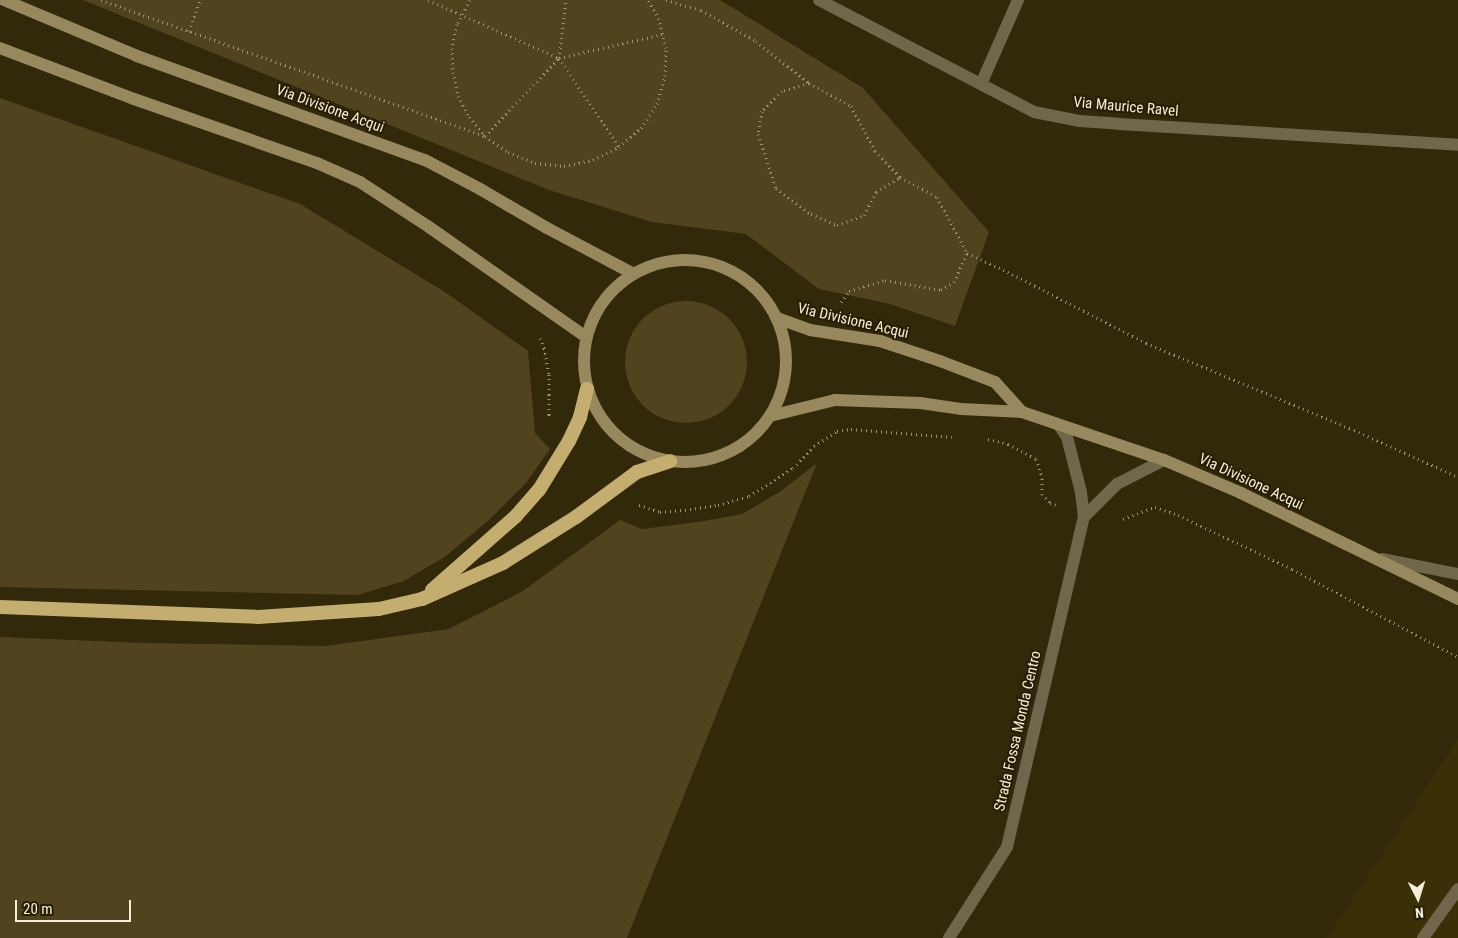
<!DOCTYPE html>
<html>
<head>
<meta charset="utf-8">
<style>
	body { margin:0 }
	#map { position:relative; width:1458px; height:938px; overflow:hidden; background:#32280a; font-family:"Roboto Condensed",sans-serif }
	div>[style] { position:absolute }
	.built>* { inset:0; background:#3b2f07 }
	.green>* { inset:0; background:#50431d }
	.round { border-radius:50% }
	.path>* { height:3px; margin-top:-1.5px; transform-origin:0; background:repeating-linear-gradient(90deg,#9d957e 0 1px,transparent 0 5px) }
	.minor>* { height:12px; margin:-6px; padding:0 6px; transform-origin:6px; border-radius:6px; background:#70664b }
	.secondary>* { height:12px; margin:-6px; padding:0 6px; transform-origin:6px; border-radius:6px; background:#97885d }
	.secondary>.ring { margin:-6px; padding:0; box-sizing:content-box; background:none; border:12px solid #97885d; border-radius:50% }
	.trunk>* { height:14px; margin:-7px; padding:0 7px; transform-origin:7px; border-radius:7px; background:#c4ae6f }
	span { translate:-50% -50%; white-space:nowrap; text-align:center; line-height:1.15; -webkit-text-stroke:4px #281e01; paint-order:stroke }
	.street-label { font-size:15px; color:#f4eedd }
	.north { position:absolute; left:1393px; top:873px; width:50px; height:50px; -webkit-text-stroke:4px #281e01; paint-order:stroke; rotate:175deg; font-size:14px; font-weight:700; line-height:20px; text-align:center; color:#f4eedd }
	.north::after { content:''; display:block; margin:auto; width:18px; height:22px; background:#f4eedd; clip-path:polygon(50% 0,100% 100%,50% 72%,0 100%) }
	.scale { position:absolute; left:15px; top:900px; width:116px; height:22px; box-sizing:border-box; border:2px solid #f4eedd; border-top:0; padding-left:6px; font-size:15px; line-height:18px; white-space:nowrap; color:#f4eedd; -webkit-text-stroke:4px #281e01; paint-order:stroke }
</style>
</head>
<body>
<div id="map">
	<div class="built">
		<div style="clip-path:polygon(1458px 739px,1458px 938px,1327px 938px)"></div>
	</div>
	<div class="green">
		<div style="clip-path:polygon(83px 0,720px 0,863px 88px,989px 232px,955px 326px,890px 304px,819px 289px,746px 234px,652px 222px,549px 190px)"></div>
		<div style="clip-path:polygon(0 98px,300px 204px,445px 292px,528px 351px,535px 433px,550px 449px,526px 483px,489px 520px,446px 556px,404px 581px,358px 595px,0 587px)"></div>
		<div class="round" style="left:625px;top:301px;width:122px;height:122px"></div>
		<div style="clip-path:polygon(817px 463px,627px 938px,0 938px,0 637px,146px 643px,325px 646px,449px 629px,523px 591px,620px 520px,642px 529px,704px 521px,742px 514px,781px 491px)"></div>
	</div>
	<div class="path">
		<div style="left:101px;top:0;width:407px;rotate:19.5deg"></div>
		<div style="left:485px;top:136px;width:108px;rotate:-46.5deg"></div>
		<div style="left:559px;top:58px;width:107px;rotate:-13deg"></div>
		<div style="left:428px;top:0;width:143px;rotate:23.9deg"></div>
		<div style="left:559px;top:58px;width:107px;rotate:56deg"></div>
		<div style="left:470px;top:0;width:27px;rotate:118deg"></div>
		<div style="left:457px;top:24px;width:25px;rotate:102deg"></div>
		<div style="left:452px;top:48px;width:24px;rotate:88deg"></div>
		<div style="left:453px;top:72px;width:25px;rotate:78deg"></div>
		<div style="left:458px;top:96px;width:24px;rotate:62deg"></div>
		<div style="left:469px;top:117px;width:25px;rotate:50deg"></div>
		<div style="left:485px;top:136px;width:28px;rotate:35deg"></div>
		<div style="left:508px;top:152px;width:29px;rotate:22deg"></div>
		<div style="left:535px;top:163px;width:29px;rotate:6deg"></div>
		<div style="left:564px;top:166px;width:30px;rotate:-12deg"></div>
		<div style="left:593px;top:160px;width:29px;rotate:-27deg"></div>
		<div style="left:619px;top:147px;width:29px;rotate:-41deg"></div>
		<div style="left:641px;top:128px;width:29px;rotate:-56deg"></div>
		<div style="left:657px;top:104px;width:29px;rotate:-74deg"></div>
		<div style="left:665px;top:76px;width:28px;rotate:-88deg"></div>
		<div style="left:666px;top:48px;width:30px;rotate:-104deg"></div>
		<div style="left:659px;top:19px;width:22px;rotate:-120deg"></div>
		<div style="left:666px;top:0;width:36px;rotate:16deg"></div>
		<div style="left:701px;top:10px;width:63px;rotate:29.4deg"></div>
		<div style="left:756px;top:41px;width:68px;rotate:38.4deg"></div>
		<div style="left:809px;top:83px;width:28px;rotate:163deg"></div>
		<div style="left:782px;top:91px;width:28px;rotate:135deg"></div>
		<div style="left:762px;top:111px;width:23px;rotate:100deg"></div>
		<div style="left:758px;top:134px;width:57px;rotate:71.6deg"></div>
		<div style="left:776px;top:188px;width:44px;rotate:36.6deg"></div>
		<div style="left:811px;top:214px;width:28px;rotate:23deg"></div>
		<div style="left:837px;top:225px;width:29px;rotate:-20deg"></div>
		<div style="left:864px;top:215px;width:26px;rotate:-62deg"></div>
		<div style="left:876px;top:192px;width:28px;rotate:-32deg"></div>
		<div style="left:900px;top:177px;width:42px;rotate:28.4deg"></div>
		<div style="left:937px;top:197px;width:64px;rotate:61.8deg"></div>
		<div style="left:189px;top:31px;width:33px;rotate:-70deg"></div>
		<div style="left:559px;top:58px;width:58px;rotate:-83.1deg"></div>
		<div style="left:809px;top:83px;width:48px;rotate:28.7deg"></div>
		<div style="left:851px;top:106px;width:51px;rotate:61.9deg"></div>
		<div style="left:875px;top:151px;width:36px;rotate:46deg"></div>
		<div style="left:841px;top:302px;width:14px;rotate:-54deg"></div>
		<div style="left:849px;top:291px;width:38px;rotate:-17deg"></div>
		<div style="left:885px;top:280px;width:57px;rotate:10.1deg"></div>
		<div style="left:941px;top:290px;width:15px;rotate:-32deg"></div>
		<div style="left:954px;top:282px;width:32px;rotate:-66deg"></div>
		<div style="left:967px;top:253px;width:50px;rotate:25deg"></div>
		<div style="left:1012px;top:274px;width:151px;rotate:27.2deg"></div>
		<div style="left:1146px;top:343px;width:225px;rotate:22.7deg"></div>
		<div style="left:1354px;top:430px;width:114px;rotate:24.3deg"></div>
		<div style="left:540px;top:338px;width:11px;rotate:68deg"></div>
		<div style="left:544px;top:348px;width:26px;rotate:79deg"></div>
		<div style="left:549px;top:374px;width:42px;rotate:90deg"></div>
		<div style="left:988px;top:439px;width:21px;rotate:14deg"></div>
		<div style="left:1008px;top:444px;width:32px;rotate:28deg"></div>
		<div style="left:1036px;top:459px;width:20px;rotate:72deg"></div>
		<div style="left:1042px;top:478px;width:16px;rotate:90deg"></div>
		<div style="left:1042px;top:494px;width:12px;rotate:48deg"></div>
		<div style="left:1050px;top:503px;width:6px;rotate:18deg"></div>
		<div style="left:639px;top:505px;width:22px;rotate:18deg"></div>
		<div style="left:660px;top:512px;width:25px;rotate:-5deg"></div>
		<div style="left:685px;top:510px;width:33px;rotate:-9deg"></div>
		<div style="left:718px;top:505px;width:32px;rotate:-16deg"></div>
		<div style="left:749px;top:496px;width:52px;rotate:-32.5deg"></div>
		<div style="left:793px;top:468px;width:30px;rotate:-46deg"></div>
		<div style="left:814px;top:446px;width:27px;rotate:-33deg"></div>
		<div style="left:837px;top:431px;width:14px;rotate:-8deg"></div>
		<div style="left:851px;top:429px;width:101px;rotate:4.5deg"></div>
		<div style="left:1123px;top:519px;width:34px;rotate:-21deg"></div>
		<div style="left:1155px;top:507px;width:24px;rotate:19deg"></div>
		<div style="left:1178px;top:515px;width:126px;rotate:25.3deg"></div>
		<div style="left:1292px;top:569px;width:188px;rotate:27.9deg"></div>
	</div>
	<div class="minor">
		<div style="left:819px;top:0;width:242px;rotate:27.5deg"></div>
		<div style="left:1034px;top:112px;width:47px;rotate:11.1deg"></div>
		<div style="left:1080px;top:121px;width:39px;rotate:4deg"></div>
		<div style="left:1119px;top:124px;width:340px;rotate:3.5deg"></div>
		<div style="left:981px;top:84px;width:92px;rotate:-66.2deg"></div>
		<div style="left:1084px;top:517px;width:47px;rotate:-45deg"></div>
		<div style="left:1117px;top:484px;width:53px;rotate:-27.1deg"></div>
		<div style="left:1382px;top:559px;width:77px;rotate:11.2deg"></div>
		<div style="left:949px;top:938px;width:108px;rotate:-57.5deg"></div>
		<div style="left:1007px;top:847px;width:339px;rotate:-76.9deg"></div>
		<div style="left:1084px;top:517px;width:25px;rotate:-97deg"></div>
		<div style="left:1081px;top:492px;width:57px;rotate:-104.3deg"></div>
		<div style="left:1067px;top:437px;width:12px;rotate:-125deg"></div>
		<div style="left:1423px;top:938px;width:60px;rotate:-54.5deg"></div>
	</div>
	<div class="secondary">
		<div style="left:4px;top:0;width:144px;rotate:22.8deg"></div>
		<div style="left:137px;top:56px;width:306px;rotate:19.9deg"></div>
		<div style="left:425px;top:160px;width:62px;rotate:27.8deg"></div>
		<div style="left:480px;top:189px;width:78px;rotate:30.2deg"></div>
		<div style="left:547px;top:228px;width:98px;rotate:27.9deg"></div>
		<div style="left:0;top:48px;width:143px;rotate:20.8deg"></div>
		<div style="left:134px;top:99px;width:194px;rotate:19.3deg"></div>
		<div style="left:317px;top:163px;width:47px;rotate:23.8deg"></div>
		<div style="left:360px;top:182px;width:82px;rotate:33.1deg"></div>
		<div style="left:429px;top:227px;width:192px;rotate:35deg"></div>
		<div class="ring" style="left:584px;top:260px;width:190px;height:190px"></div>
		<div style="left:777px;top:318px;width:35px;rotate:20deg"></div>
		<div style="left:810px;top:330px;width:71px;rotate:8.9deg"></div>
		<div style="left:880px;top:341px;width:63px;rotate:18.4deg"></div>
		<div style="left:940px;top:361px;width:59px;rotate:20.9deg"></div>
		<div style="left:995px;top:382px;width:40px;rotate:48deg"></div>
		<div style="left:770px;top:416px;width:67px;rotate:-13.8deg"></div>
		<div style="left:835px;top:400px;width:85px;rotate:2deg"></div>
		<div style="left:920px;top:403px;width:41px;rotate:8.3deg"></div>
		<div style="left:961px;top:409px;width:61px;rotate:2.8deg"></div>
		<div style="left:1022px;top:412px;width:150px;rotate:18.7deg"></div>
		<div style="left:1164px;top:460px;width:84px;rotate:23.2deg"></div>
		<div style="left:1241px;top:493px;width:242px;rotate:26deg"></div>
	</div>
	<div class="trunk">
		<div style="left:432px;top:590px;width:112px;rotate:-41.4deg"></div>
		<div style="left:516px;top:516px;width:35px;rotate:-49deg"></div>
		<div style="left:539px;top:490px;width:57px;rotate:-58.5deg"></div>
		<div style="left:569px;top:441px;width:26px;rotate:-65deg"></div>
		<div style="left:580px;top:417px;width:29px;rotate:-76deg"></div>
		<div style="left:0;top:607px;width:258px;rotate:2.2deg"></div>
		<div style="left:258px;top:617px;width:121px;rotate:-3.8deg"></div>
		<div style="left:379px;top:609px;width:44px;rotate:-13.1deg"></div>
		<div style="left:422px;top:599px;width:89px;rotate:-24deg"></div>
		<div style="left:503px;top:563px;width:86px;rotate:-32.2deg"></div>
		<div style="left:576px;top:517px;width:76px;rotate:-36.4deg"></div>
		<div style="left:637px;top:472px;width:35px;rotate:-18deg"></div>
	</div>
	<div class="street-label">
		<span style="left:1126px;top:107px;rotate:5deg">Via Maurice Ravel</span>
		<span style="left:330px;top:109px;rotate:20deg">Via Divisione Acqui</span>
		<span style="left:853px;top:321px;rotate:13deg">Via Divisione Acqui</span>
		<span style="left:1251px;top:482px;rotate:25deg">Via Divisione Acqui</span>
		<span style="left:1018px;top:731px;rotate:-77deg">Strada Fossa Monda Centro</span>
	</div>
	<div class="north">N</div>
	<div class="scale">20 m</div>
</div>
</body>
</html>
